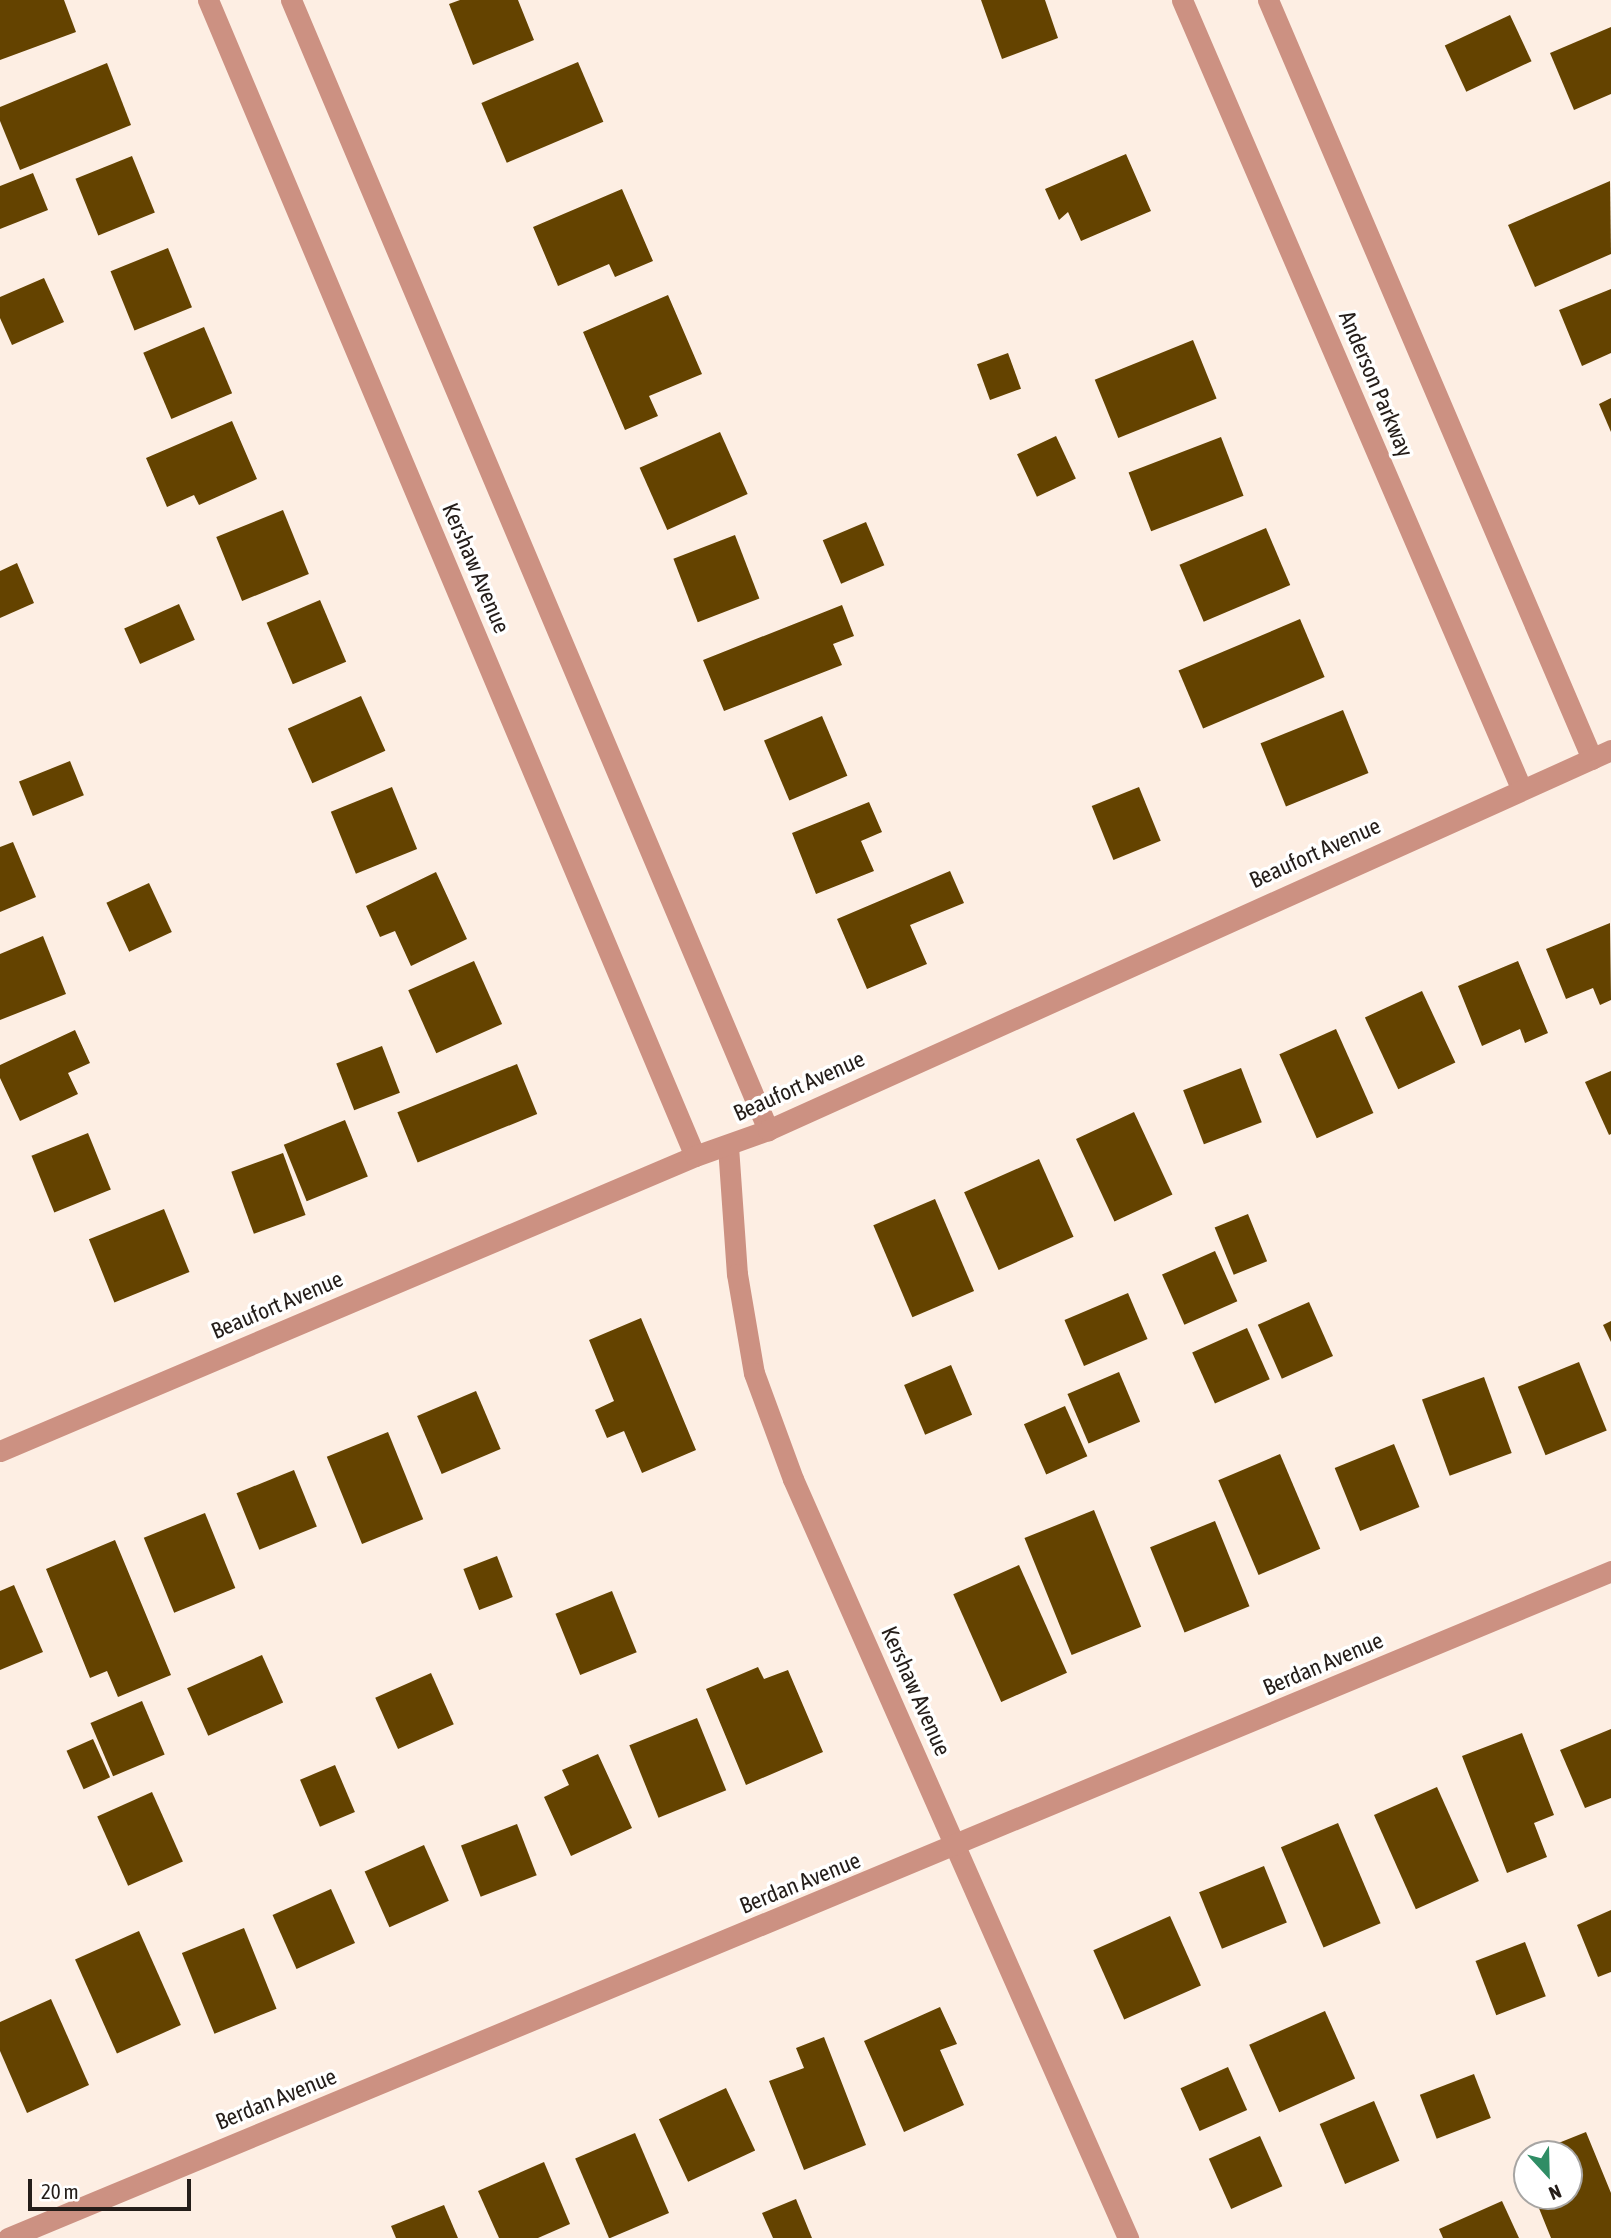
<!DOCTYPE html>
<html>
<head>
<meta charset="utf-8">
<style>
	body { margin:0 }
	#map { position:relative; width:1611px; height:2238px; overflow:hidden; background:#fdeee3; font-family:"Asap Condensed",sans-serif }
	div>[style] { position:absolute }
	.building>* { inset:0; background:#644300; transform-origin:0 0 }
	.minor>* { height:21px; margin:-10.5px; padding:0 10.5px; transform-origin:10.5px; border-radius:10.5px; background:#cc9182 }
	span { translate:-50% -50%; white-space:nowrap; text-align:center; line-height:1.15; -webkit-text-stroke:7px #fff; paint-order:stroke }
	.street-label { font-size:23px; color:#241d19 }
	.north { position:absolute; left:1513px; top:2140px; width:70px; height:70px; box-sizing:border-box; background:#fff; border:2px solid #a7a5a3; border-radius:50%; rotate:158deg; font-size:19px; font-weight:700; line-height:28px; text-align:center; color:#241d19 }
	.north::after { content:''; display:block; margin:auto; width:24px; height:32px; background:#2f8d65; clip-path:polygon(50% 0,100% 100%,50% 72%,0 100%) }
	.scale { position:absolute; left:28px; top:2179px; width:163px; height:32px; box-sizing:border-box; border:4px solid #241d19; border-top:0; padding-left:9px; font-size:21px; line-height:24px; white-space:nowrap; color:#241d19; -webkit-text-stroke:5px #fff; paint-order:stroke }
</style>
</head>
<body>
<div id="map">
	<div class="building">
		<div style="clip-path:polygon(0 0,64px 0,76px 32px,0 60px)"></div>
		<div style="clip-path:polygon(460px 0,518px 0,534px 40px,473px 65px,449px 4px)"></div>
		<div style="clip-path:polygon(981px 0,1045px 0,1058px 38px,1002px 59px)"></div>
		<div style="left:1510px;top:15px;width:51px;height:72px;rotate:65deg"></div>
		<div style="clip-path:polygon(1611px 27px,1611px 94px,1574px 110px,1550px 53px)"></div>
		<div style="left:578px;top:62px;width:65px;height:105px;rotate:67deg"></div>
		<div style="clip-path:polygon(107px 63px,131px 125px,20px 170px,0 121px,0 107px)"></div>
		<div style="clip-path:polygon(1126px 154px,1151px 211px,1081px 241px,1068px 212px,1059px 220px,1045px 189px)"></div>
		<div style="left:132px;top:156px;width:61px;height:61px;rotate:68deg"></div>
		<div style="clip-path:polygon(33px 173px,48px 210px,0 229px,0 186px)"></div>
		<div style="clip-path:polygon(1610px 181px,1611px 254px,1535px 287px,1508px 225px)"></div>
		<div style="clip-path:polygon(622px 189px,653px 261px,615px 277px,609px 264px,558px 286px,533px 227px)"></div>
		<div style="left:168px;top:248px;width:64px;height:62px;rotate:68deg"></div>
		<div style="clip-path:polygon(44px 278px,64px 322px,12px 345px,0 318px,0 297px)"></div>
		<div style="clip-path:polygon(1611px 289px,1611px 353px,1582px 366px,1559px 310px)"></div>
		<div style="clip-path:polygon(668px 295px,702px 374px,649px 396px,658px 416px,625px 430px,583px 332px)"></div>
		<div style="left:204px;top:327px;width:72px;height:66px;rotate:67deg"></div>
		<div style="left:1193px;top:340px;width:63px;height:106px;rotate:68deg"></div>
		<div style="left:1008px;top:353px;width:38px;height:33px;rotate:70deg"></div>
		<div style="clip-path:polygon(1611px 398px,1611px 432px,1599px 404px)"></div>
		<div style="clip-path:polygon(232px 421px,257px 479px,199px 505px,194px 495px,167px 507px,146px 458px)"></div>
		<div style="left:720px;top:432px;width:68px;height:88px;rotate:66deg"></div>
		<div style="left:1056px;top:436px;width:47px;height:43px;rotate:65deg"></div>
		<div style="left:1221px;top:437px;width:63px;height:99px;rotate:69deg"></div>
		<div style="left:283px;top:510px;width:69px;height:72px;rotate:68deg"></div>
		<div style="left:866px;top:522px;width:47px;height:47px;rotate:67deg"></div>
		<div style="left:1266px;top:528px;width:62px;height:94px;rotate:67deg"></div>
		<div style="left:735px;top:535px;width:68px;height:66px;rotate:69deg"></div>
		<div style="clip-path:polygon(17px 563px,34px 603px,0 618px,0 571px)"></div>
		<div style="left:320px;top:600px;width:67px;height:58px;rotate:67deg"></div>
		<div style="left:179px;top:604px;width:39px;height:60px;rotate:66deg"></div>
		<div style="clip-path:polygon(842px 605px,854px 636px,833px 644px,842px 665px,724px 711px,703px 660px)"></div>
		<div style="left:1300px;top:619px;width:63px;height:132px;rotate:67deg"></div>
		<div style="left:361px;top:696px;width:60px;height:80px;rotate:66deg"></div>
		<div style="left:1343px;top:710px;width:68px;height:89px;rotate:68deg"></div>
		<div style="left:822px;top:716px;width:65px;height:63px;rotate:67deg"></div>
		<div style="left:70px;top:761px;width:37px;height:55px;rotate:68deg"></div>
		<div style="left:392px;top:787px;width:67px;height:66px;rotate:68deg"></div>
		<div style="left:1139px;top:787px;width:58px;height:51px;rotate:68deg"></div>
		<div style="clip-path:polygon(869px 802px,882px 832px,861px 841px,874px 871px,816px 894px,792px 833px)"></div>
		<div style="clip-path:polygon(13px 842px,36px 897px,0 912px,0 847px)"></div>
		<div style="clip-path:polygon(950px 871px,964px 903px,910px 925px,927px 964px,867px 989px,837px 919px)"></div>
		<div style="clip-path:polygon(436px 872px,467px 939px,411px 966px,395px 931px,380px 937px,366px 906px)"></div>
		<div style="left:149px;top:883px;width:54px;height:47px;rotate:65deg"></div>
		<div style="clip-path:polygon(1610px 923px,1611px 1000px,1600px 1005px,1593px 988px,1566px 999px,1546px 949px)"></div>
		<div style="clip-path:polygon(43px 936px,66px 994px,0 1020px,0 954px)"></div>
		<div style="left:474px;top:961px;width:69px;height:72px;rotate:66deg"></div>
		<div style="clip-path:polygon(1518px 961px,1548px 1033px,1525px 1043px,1520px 1029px,1482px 1046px,1458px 986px)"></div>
		<div style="left:1422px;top:991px;width:79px;height:63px;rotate:65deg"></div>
		<div style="left:1336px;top:1029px;width:92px;height:62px;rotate:66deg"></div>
		<div style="clip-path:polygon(75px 1030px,90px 1063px,68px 1073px,78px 1094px,20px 1121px,0 1078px,0 1065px)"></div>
		<div style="left:382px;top:1046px;width:50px;height:49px;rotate:69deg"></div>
		<div style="left:517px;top:1064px;width:54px;height:129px;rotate:68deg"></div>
		<div style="left:1241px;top:1068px;width:58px;height:62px;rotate:69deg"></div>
		<div style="clip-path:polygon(1611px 1071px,1611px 1134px,1609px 1135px,1585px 1082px)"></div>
		<div style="left:1134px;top:1112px;width:91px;height:64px;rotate:65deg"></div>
		<div style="left:345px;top:1120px;width:61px;height:66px;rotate:68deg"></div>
		<div style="left:88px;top:1133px;width:61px;height:61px;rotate:68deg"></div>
		<div style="left:283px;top:1153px;width:66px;height:55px;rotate:70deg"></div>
		<div style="left:1039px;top:1159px;width:85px;height:82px;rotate:66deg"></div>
		<div style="left:935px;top:1199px;width:100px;height:67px;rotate:67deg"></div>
		<div style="left:164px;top:1209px;width:68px;height:81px;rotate:68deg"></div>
		<div style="left:1248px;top:1214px;width:51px;height:36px;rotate:68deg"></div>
		<div style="left:1215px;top:1251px;width:55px;height:58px;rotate:66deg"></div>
		<div style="left:1128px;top:1293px;width:50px;height:69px;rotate:67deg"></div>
		<div style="left:1309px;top:1302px;width:59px;height:56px;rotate:66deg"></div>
		<div style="clip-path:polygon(641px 1318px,696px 1450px,642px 1473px,624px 1431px,607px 1438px,595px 1410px,614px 1401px,589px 1340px)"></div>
		<div style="clip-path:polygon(1611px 1321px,1611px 1342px,1603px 1325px)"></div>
		<div style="left:1247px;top:1328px;width:56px;height:60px;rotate:66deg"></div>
		<div style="left:1579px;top:1362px;width:74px;height:66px;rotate:68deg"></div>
		<div style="left:951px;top:1365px;width:54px;height:51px;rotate:67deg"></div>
		<div style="left:1119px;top:1372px;width:54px;height:56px;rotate:67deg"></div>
		<div style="left:1484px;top:1377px;width:81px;height:66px;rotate:70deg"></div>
		<div style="left:476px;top:1391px;width:63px;height:64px;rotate:67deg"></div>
		<div style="left:1065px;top:1406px;width:55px;height:45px;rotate:66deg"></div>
		<div style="left:388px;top:1432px;width:94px;height:66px;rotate:68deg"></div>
		<div style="left:1394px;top:1444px;width:68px;height:64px;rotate:68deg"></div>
		<div style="left:1280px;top:1454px;width:103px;height:67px;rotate:67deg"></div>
		<div style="left:294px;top:1470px;width:61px;height:62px;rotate:68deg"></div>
		<div style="left:1094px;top:1510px;width:126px;height:75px;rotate:68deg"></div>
		<div style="left:205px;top:1513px;width:81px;height:66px;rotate:68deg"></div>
		<div style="left:1215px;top:1521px;width:92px;height:70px;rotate:68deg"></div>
		<div style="clip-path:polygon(115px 1540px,171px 1675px,118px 1697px,107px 1671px,90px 1678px,46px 1569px)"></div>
		<div style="left:497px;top:1556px;width:44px;height:36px;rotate:69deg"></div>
		<div style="left:1019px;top:1565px;width:118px;height:72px;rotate:66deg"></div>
		<div style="clip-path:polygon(14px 1585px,43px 1652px,0 1670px,0 1591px)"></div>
		<div style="left:612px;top:1591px;width:66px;height:61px;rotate:68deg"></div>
		<div style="left:262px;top:1655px;width:52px;height:82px;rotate:66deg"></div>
		<div style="clip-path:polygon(758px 1667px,764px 1679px,788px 1670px,823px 1752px,746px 1785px,706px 1689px)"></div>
		<div style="left:431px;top:1673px;width:56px;height:61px;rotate:66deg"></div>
		<div style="left:142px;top:1701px;width:58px;height:56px;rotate:67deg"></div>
		<div style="left:697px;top:1718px;width:78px;height:73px;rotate:68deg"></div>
		<div style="clip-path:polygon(1611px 1729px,1611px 1798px,1585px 1808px,1560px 1750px)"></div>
		<div style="clip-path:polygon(1522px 1733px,1554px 1815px,1534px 1823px,1547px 1857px,1507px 1873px,1462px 1756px)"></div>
		<div style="left:93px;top:1739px;width:42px;height:29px;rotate:66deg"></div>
		<div style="clip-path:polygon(598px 1754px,632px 1828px,571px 1856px,544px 1797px,569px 1785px,562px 1770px)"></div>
		<div style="left:335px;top:1765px;width:51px;height:38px;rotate:67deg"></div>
		<div style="left:1437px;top:1787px;width:103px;height:69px;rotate:66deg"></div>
		<div style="left:152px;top:1792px;width:76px;height:60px;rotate:66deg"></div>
		<div style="left:1338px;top:1823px;width:109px;height:62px;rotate:67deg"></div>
		<div style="left:517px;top:1824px;width:55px;height:60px;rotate:69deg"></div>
		<div style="left:424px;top:1845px;width:61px;height:65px;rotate:66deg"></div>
		<div style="left:1264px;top:1866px;width:61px;height:70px;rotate:68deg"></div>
		<div style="left:331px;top:1889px;width:59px;height:64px;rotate:66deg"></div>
		<div style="clip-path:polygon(1611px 1910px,1611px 1972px,1598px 1977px,1577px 1925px)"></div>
		<div style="left:1170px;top:1916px;width:76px;height:84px;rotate:66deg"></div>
		<div style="left:244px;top:1928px;width:87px;height:67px;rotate:68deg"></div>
		<div style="left:139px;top:1931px;width:103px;height:70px;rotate:66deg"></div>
		<div style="left:1525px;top:1942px;width:58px;height:53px;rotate:69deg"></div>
		<div style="clip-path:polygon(51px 1999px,89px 2085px,27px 2113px,0 2051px,0 2022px)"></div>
		<div style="clip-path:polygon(940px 2007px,957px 2044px,940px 2050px,964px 2105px,904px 2132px,864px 2041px)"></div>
		<div style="left:1325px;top:2011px;width:74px;height:83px;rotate:66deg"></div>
		<div style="clip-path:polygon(824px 2037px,866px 2145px,804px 2170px,769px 2081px,804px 2068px,796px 2048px)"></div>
		<div style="left:1228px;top:2067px;width:47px;height:52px;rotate:66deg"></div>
		<div style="left:1474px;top:2074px;width:47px;height:58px;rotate:69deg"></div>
		<div style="left:726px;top:2088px;width:69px;height:74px;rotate:65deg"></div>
		<div style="left:1374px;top:2101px;width:65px;height:59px;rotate:67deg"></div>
		<div style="clip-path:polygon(1586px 2132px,1611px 2193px,1611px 2238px,1551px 2238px,1534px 2196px,1569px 2196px,1569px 2154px,1531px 2154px)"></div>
		<div style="left:635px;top:2133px;width:87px;height:65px;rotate:67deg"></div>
		<div style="left:1260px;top:2136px;width:55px;height:56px;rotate:66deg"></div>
		<div style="clip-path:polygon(1527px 2156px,1527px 2177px,1519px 2159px)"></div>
		<div style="clip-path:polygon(544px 2162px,570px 2224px,538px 2238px,499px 2238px,478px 2191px)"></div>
		<div style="clip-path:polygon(796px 2199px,812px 2238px,773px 2238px,762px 2213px)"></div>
		<div style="clip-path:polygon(1502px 2201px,1519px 2238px,1443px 2238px,1439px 2229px)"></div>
		<div style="clip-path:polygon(444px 2205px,458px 2238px,396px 2238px,391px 2226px)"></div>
	</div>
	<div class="minor">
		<div style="left:208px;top:0;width:1254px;rotate:67.16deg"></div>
		<div style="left:291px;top:0;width:1227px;rotate:67.11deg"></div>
		<div style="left:1182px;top:0;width:858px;rotate:66.72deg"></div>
		<div style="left:1268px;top:0;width:825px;rotate:66.88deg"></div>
		<div style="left:728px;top:1146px;width:128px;rotate:86deg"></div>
		<div style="left:737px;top:1274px;width:100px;rotate:80.3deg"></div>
		<div style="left:754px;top:1373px;width:113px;rotate:69.8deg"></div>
		<div style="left:793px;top:1479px;width:830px;rotate:66.18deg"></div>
		<div style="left:0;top:1451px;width:755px;rotate:-23deg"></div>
		<div style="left:695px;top:1156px;width:77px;rotate:-19.6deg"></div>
		<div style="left:768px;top:1130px;width:925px;rotate:-24.26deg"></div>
		<div style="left:8px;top:2238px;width:1736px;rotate:-22.59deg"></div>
	</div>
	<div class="street-label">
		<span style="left:1376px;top:384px;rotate:67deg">Anderson Parkway</span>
		<span style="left:476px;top:568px;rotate:67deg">Kershaw Avenue</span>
		<span style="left:1315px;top:853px;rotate:-24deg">Beaufort Avenue</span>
		<span style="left:799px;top:1086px;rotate:-24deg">Beaufort Avenue</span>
		<span style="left:277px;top:1305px;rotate:-23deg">Beaufort Avenue</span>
		<span style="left:1323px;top:1664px;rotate:-23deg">Berdan Avenue</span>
		<span style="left:916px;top:1691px;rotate:66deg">Kershaw Avenue</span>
		<span style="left:800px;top:1883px;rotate:-22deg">Berdan Avenue</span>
		<span style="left:276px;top:2099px;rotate:-22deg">Berdan Avenue</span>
	</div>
	<div class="north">N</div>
	<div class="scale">20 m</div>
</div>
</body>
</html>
